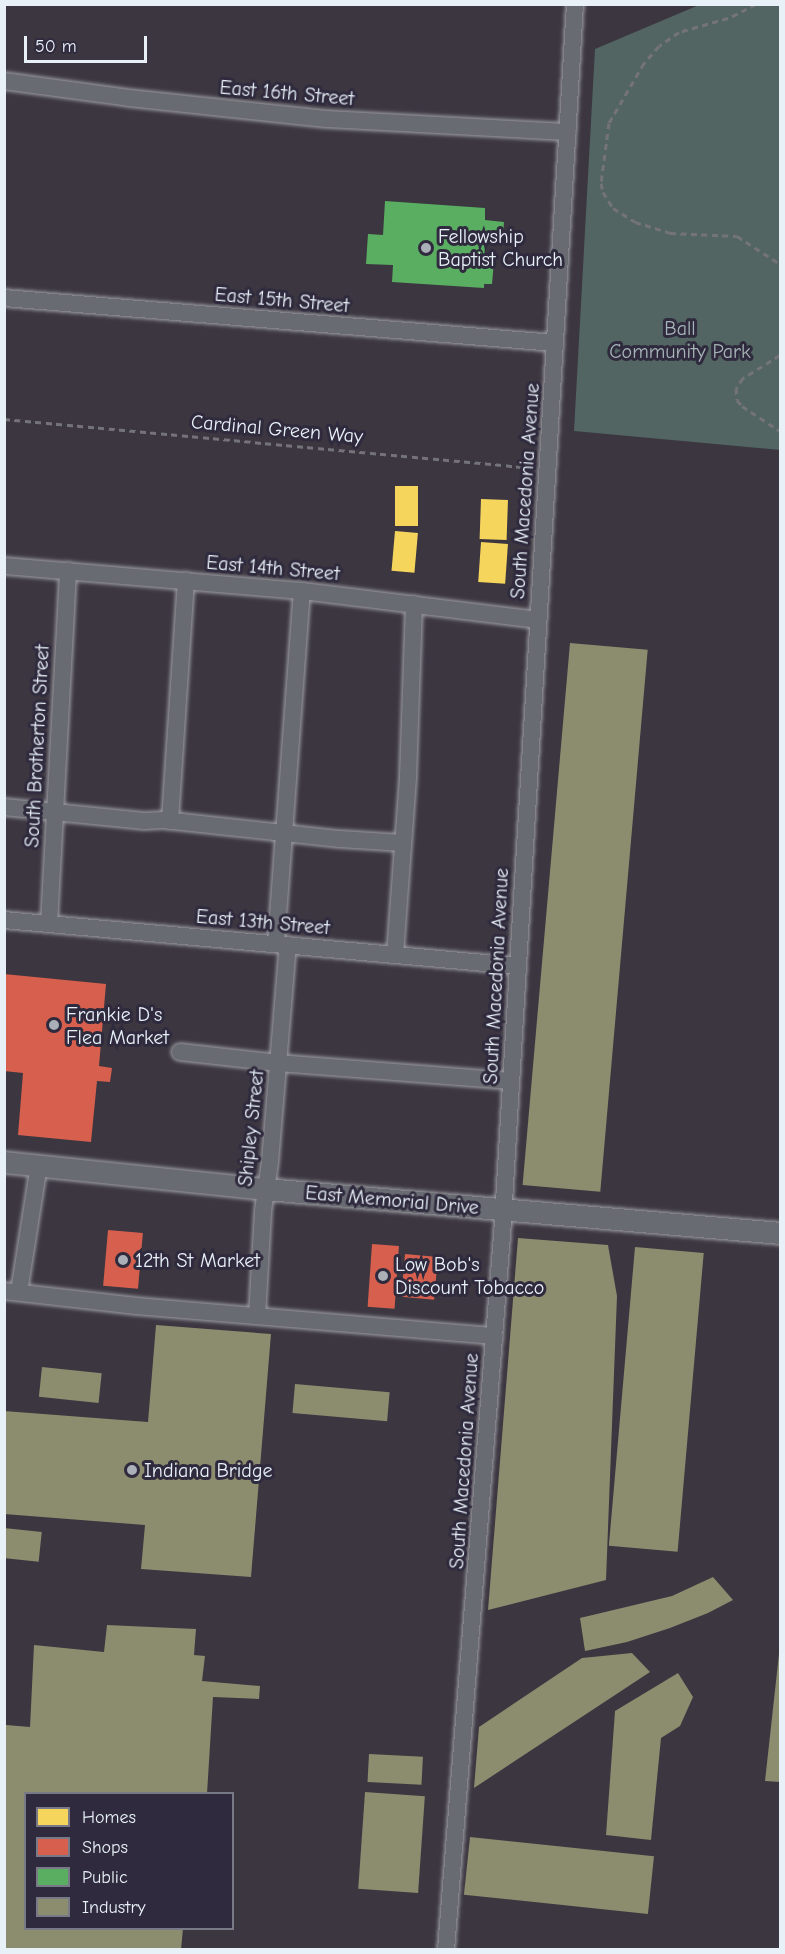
<!DOCTYPE html>
<html>
<head>
<meta charset="utf-8">
<style>
	body { margin:0 }
	#map { position:relative; width:785px; height:1954px; overflow:hidden; background:#3b3640; font-family:"Comic Neue",sans-serif }
	div>[style] { position:absolute }
	.green>* { inset:0; background:#526562 }
	.homes>* { inset:0; background:#f6d55c; transform-origin:0 0 }
	.shops>* { inset:0; background:#d6604d; transform-origin:0 0 }
	.public>* { inset:0; background:#5aae61 }
	.industry>* { inset:0; background:#8c8c6e; transform-origin:0 0 }
	.path>* { height:3px; margin-top:-1.5px; transform-origin:0; background:repeating-linear-gradient(90deg,#747379 0 6px,transparent 0 10.5px) }
	.roads { filter:drop-shadow(0 0 2px #9d9ca2) drop-shadow(0 0 2px #9d9ca2) }
	.minor>* { height:16px; margin:-8px; padding:0 8px; transform-origin:8px; border-radius:8px; background:#696b72 }
	.major>* { height:21px; margin:-10.5px; padding:0 10.5px; transform-origin:10.5px; border-radius:10.5px; background:#696b72 }
	.dots>* { width:16px; height:16px; translate:-50% -50%; box-sizing:border-box; border:3px solid #2f2a3d; border-radius:50% }
	span { translate:-50% -50%; white-space:nowrap; text-align:center; line-height:1.15; -webkit-text-stroke:6px #2f2a3d; paint-order:stroke }
	.street-label { font-size:20px; color:#e8f1f8 }
	.poi-label { font-size:20px; color:#e8f1f8 }
	.left { translate:0 -50%; text-align:left }
	.park-label { font-size:20px; color:#a6b5b7 }
	.frame { position:absolute; inset:0; border:6px solid #e8f1f8; pointer-events:none }
	.legend { position:absolute; left:24px; top:1792px; width:210px; height:138px; box-sizing:border-box; background:#2f2a3d; border:2px solid #797a88; margin:0; padding:8px 10px; list-style:none; font-size:18px; color:#e8f1f8 }
	.legend li { display:flex; align-items:center; gap:12px; height:30px }
	.legend b { width:30px; border:2px solid #797a88 }
	.scale { position:absolute; left:24px; top:36px; width:123px; height:27px; box-sizing:border-box; border:3px solid #e8f1f8; border-top:0; padding-left:8px; font-size:18px; line-height:21px; white-space:nowrap; color:#e8f1f8; -webkit-text-stroke:4px #2f2a3d; paint-order:stroke }
</style>
</head>
<body>
<div id="map">
	<div class="green">
		<div style="clip-path:polygon(699px 5px,780px 5px,780px 450px,574px 431px,595px 49px)"></div>
	</div>
	<div class="homes">
		<div style="left:395px;top:486px;width:23px;height:40px"></div>
		<div style="left:481px;top:499px;width:27px;height:40px;rotate:2deg"></div>
		<div style="left:395px;top:531px;width:23px;height:40px;rotate:5deg"></div>
		<div style="left:481px;top:542px;width:27px;height:40px;rotate:4deg"></div>
	</div>
	<div class="shops">
		<div style="clip-path:polygon(4px 974px,106px 984px,99px 1066px,112px 1068px,110px 1082px,97px 1081px,91px 1142px,18px 1135px,23px 1073px,4px 1071px)"></div>
		<div style="left:108px;top:1230px;width:35px;height:56px;rotate:5deg"></div>
		<div style="left:372px;top:1244px;width:27px;height:63px;rotate:4deg"></div>
		<div style="left:405px;top:1254px;width:33px;height:43px;rotate:5deg"></div>
	</div>
	<div class="public">
		<div style="clip-path:polygon(385px 201px,485px 208px,485px 220px,504px 222px,503px 234px,486px 232px,484px 260px,494px 261px,492px 284px,484px 284px,484px 288px,392px 282px,393px 265px,366px 264px,368px 234px,383px 235px)"></div>
	</div>
	<div class="industry">
		<div style="left:570px;top:643px;width:78px;height:544px;rotate:5deg"></div>
		<div style="clip-path:polygon(518px 1238px,608px 1245px,617px 1296px,606px 1580px,488px 1610px)"></div>
		<div style="left:635px;top:1247px;width:69px;height:300px;rotate:5deg"></div>
		<div style="clip-path:polygon(156px 1325px,271px 1334px,251px 1577px,141px 1569px,145px 1525px,4px 1514px,4px 1411px,148px 1422px)"></div>
		<div style="left:42px;top:1367px;width:60px;height:30px;rotate:6deg"></div>
		<div style="left:295px;top:1384px;width:95px;height:29px;rotate:5deg"></div>
		<div style="left:4px;top:1528px;width:38px;height:30px;rotate:6deg"></div>
		<div style="clip-path:polygon(713px 1577px,733px 1600px,708px 1613px,670px 1628px,627px 1642px,585px 1651px,580px 1618px,672px 1596px)"></div>
		<div style="clip-path:polygon(107px 1625px,196px 1629px,194px 1655px,205px 1656px,202px 1681px,260px 1686px,259px 1699px,213px 1697px,207px 1794px,26px 1794px,26px 1928px,183px 1928px,181px 1950px,4px 1950px,6px 1725px,30px 1727px,34px 1645px,104px 1652px)"></div>
		<div style="clip-path:polygon(632px 1653px,650px 1672px,474px 1788px,479px 1727px,582px 1658px)"></div>
		<div style="clip-path:polygon(779px 1654px,780px 1654px,780px 1782px,765px 1781px)"></div>
		<div style="clip-path:polygon(678px 1673px,693px 1697px,680px 1726px,661px 1738px,651px 1840px,606px 1835px,615px 1711px)"></div>
		<div style="left:369px;top:1754px;width:54px;height:28px;rotate:3deg"></div>
		<div style="left:365px;top:1792px;width:60px;height:97px;rotate:4deg"></div>
		<div style="left:470px;top:1837px;width:185px;height:58px;rotate:6deg"></div>
	</div>
	<div class="path">
		<div style="left:756px;top:4px;width:31px;rotate:153deg"></div>
		<div style="left:728px;top:18px;width:51px;rotate:164.1deg"></div>
		<div style="left:679px;top:32px;width:24px;rotate:145deg"></div>
		<div style="left:659px;top:46px;width:23px;rotate:131deg"></div>
		<div style="left:644px;top:63px;width:69px;rotate:120.3deg"></div>
		<div style="left:609px;top:123px;width:61px;rotate:97.6deg"></div>
		<div style="left:601px;top:183px;width:9px;rotate:77deg"></div>
		<div style="left:603px;top:192px;width:19px;rotate:58deg"></div>
		<div style="left:613px;top:208px;width:26px;rotate:32deg"></div>
		<div style="left:635px;top:222px;width:37px;rotate:17deg"></div>
		<div style="left:670px;top:233px;width:67px;rotate:2.6deg"></div>
		<div style="left:737px;top:236px;width:51px;rotate:33.1deg"></div>
		<div style="left:780px;top:355px;width:44px;rotate:148.1deg"></div>
		<div style="left:743px;top:378px;width:12px;rotate:125deg"></div>
		<div style="left:736px;top:388px;width:12px;rotate:85deg"></div>
		<div style="left:737px;top:400px;width:8px;rotate:50deg"></div>
		<div style="left:742px;top:406px;width:45px;rotate:33.3deg"></div>
		<div style="left:4px;top:419px;width:531px;rotate:5.29deg"></div>
	</div>
	<div class="roads">
		<div class="minor">
			<div style="left:4px;top:81px;width:126px;rotate:7.7deg"></div>
			<div style="left:129px;top:98px;width:198px;rotate:6.1deg"></div>
			<div style="left:326px;top:119px;width:242px;rotate:3.1deg"></div>
			<div style="left:4px;top:298px;width:553px;rotate:4.67deg"></div>
			<div style="left:4px;top:566px;width:299px;rotate:4.8deg"></div>
			<div style="left:302px;top:591px;width:238px;rotate:7deg"></div>
			<div style="left:4px;top:807px;width:141px;rotate:5.7deg"></div>
			<div style="left:144px;top:821px;width:20px;rotate:-3deg"></div>
			<div style="left:164px;top:820px;width:177px;rotate:6.2deg"></div>
			<div style="left:340px;top:839px;width:63px;rotate:3.6deg"></div>
			<div style="left:170px;top:821px;width:241px;rotate:-86.2deg"></div>
			<div style="left:4px;top:920px;width:516px;rotate:5.11deg"></div>
			<div style="left:49px;top:924px;width:354px;rotate:-86.9deg"></div>
			<div style="left:276px;top:943px;width:353px;rotate:-85.8deg"></div>
			<div style="left:395px;top:955px;width:178px;rotate:-85.8deg"></div>
			<div style="left:408px;top:777px;width:173px;rotate:-88deg"></div>
			<div style="left:180px;top:1052px;width:99px;rotate:6.4deg"></div>
			<div style="left:278px;top:1063px;width:234px;rotate:4.4deg"></div>
			<div style="left:4px;top:1291px;width:133px;rotate:6.5deg"></div>
			<div style="left:136px;top:1306px;width:360px;rotate:4.8deg"></div>
			<div style="left:19px;top:1292px;width:129px;rotate:-81.1deg"></div>
			<div style="left:257px;top:1316px;width:105px;rotate:-86.7deg"></div>
			<div style="left:263px;top:1211px;width:49px;rotate:-81.9deg"></div>
			<div style="left:270px;top:1162px;width:218px;rotate:-85.3deg"></div>
			<div style="left:446px;top:1950px;width:716px;rotate:-85.52deg"></div>
			<div style="left:502px;top:1236px;width:1234px;rotate:-86.61deg"></div>
		</div>
		<div class="major">
			<div style="left:4px;top:1162px;width:263px;rotate:5.9deg"></div>
			<div style="left:266px;top:1189px;width:516px;rotate:4.89deg"></div>
		</div>
	</div>
	<div class="dots">
		<div style="left:426px;top:248px;background:#abb0b8"></div>
		<div style="left:54px;top:1025px;background:#abb0b8"></div>
		<div style="left:123px;top:1260px;background:#abb0b8"></div>
		<div style="left:383px;top:1276px;background:#abb0b8"></div>
		<div style="left:132px;top:1470px;background:#abb0b8"></div>
	</div>
	<div class="street-label">
		<span style="left:287px;top:93px;rotate:5deg">East 16th Street</span>
		<span style="left:282px;top:300px;rotate:5deg">East 15th Street</span>
		<span style="left:277px;top:429px;rotate:5deg">Cardinal Green Way</span>
		<span style="left:525px;top:491px;rotate:-86deg">South Macedonia Avenue</span>
		<span style="left:273px;top:568px;rotate:5deg">East 14th Street</span>
		<span style="left:37px;top:746px;rotate:-87deg">South Brotherton Street</span>
		<span style="left:263px;top:922px;rotate:5deg">East 13th Street</span>
		<span style="left:496px;top:976px;rotate:-87deg">South Macedonia Avenue</span>
		<span style="left:251px;top:1128px;rotate:-84deg">Shipley Street</span>
		<span style="left:392px;top:1200px;rotate:5deg">East Memorial Drive</span>
		<span style="left:464px;top:1461px;rotate:-86deg">South Macedonia Avenue</span>
	</div>
	<div class="poi-label">
		<span class="left" style="left:438px;top:248px">Fellowship<br>Baptist Church</span>
		<span class="left" style="left:66px;top:1026px">Frankie D's<br>Flea Market</span>
		<span class="left" style="left:135px;top:1260px">12th St Market</span>
		<span class="left" style="left:395px;top:1276px">Low Bob's<br>Discount Tobacco</span>
		<span class="left" style="left:144px;top:1470px">Indiana Bridge</span>
	</div>
	<div class="park-label">
		<span style="left:680px;top:340px">Ball<br>Community Park</span>
	</div>
	<div class="frame"></div>
	<ul class="legend">
	<li><b style="height:16px;background:#f6d55c"></b>Homes</li>
	<li><b style="height:16px;background:#d6604d"></b>Shops</li>
	<li><b style="height:16px;background:#5aae61"></b>Public</li>
	<li><b style="height:16px;background:#8c8c6e"></b>Industry</li>
	</ul>
	<div class="scale">50 m</div>
</div>
</body>
</html>
